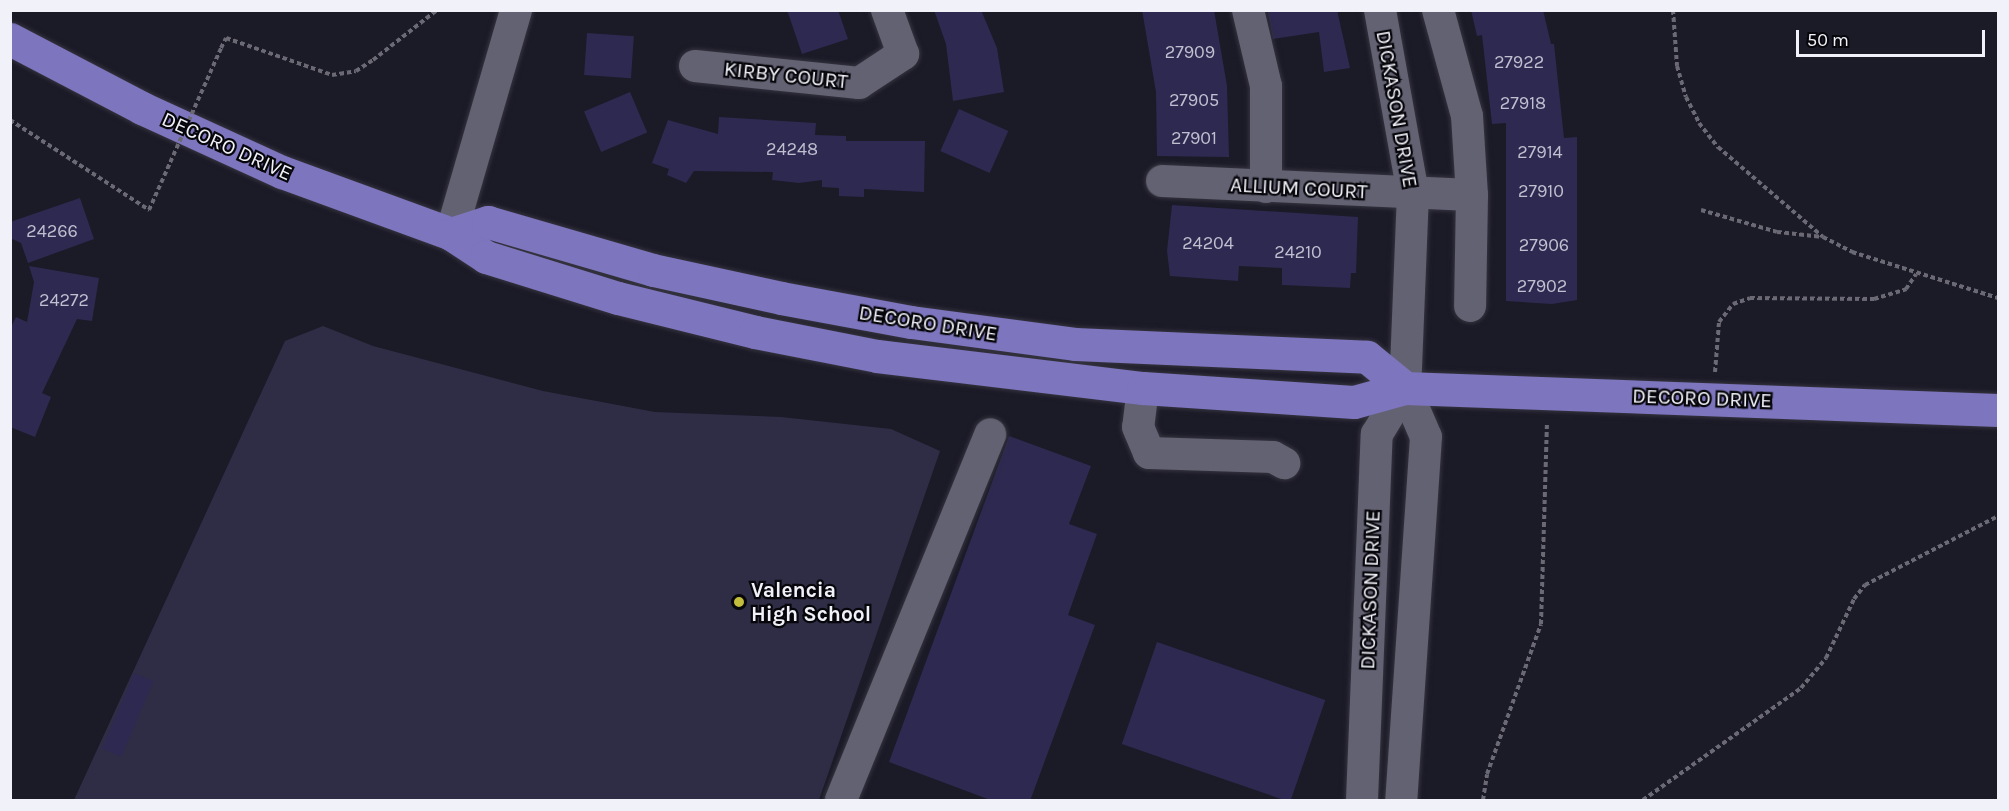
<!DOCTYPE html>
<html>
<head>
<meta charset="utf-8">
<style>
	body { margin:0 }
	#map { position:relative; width:2009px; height:811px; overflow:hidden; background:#1b1a27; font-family:Karla,sans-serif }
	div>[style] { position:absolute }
	.green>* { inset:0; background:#2e2d45 }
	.building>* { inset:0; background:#2e2950; transform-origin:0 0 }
	.path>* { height:4px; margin-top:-2px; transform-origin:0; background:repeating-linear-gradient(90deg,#6a6974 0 4.5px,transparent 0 7.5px) }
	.roads { filter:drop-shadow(0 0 2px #35343f) drop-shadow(0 0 2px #35343f) }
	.minor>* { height:32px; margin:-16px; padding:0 16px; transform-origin:16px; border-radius:16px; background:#636273 }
	.major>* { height:33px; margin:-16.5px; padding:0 16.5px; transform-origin:16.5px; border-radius:16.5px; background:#7d75bd }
	.path-bridge>* { height:4px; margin-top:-2px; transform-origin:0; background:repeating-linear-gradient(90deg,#6a6974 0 4.5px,transparent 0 7.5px) }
	.dots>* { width:16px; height:16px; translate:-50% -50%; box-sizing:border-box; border:3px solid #06060b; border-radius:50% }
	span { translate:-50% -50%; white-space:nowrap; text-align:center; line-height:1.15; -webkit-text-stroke:4.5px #06060b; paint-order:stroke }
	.number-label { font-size:18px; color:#c0bfd0 }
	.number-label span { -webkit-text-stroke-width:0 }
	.street-label { font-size:21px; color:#f1f1fa }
	.poi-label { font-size:21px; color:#f1f1fa; font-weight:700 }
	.left { translate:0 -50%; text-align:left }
	.frame { position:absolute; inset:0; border:12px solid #f1f1fa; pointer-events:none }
	.scale { position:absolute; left:1796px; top:30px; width:189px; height:27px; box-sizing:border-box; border:3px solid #f1f1fa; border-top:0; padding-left:8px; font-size:18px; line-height:21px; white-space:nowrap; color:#f1f1fa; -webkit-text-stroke:4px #06060b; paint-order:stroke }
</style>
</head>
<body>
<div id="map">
	<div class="green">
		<div style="clip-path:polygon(323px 326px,373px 346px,543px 391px,655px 412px,781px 417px,891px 429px,940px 451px,819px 800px,74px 800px,285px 341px)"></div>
	</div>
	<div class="building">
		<div style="clip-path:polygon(787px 10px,838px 10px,848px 39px,802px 54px)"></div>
		<div style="clip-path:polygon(934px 10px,981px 10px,997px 48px,1004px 92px,953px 101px,946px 44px)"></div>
		<div style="clip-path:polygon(1142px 10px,1214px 10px,1227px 86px,1229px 157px,1157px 156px,1156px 92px)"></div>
		<div style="clip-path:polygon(1267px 10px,1337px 10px,1350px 68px,1324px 72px,1319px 32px,1273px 39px)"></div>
		<div style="clip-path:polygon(1471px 10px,1543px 10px,1551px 44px,1554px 44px,1564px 138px,1577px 137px,1577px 300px,1552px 304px,1506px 301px,1506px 123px,1492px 124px,1482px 35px,1477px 36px)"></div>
		<div style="left:587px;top:33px;width:47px;height:42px;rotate:4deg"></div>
		<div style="left:630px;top:92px;width:44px;height:50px;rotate:67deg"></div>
		<div style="left:959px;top:109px;width:54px;height:46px;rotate:24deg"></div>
		<div style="clip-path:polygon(719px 117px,816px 123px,815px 135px,846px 136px,846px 141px,925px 141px,924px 192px,864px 189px,864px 197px,839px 196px,839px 188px,822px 187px,822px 180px,799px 183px,772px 180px,773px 172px,694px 171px,686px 183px,667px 175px,669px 169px,652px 163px,668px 120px,718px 134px)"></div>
		<div style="clip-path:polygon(80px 198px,94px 239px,28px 263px,21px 243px,10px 238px,10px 222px)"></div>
		<div style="clip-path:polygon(1172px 205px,1358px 217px,1356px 273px,1351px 273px,1350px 288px,1282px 285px,1282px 268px,1239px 266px,1238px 281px,1170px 276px,1167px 251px)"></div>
		<div style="clip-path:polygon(29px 266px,99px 278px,92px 321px,77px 319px,42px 393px,51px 397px,35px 437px,10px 427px,10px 329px,16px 317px,27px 322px,34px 282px)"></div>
		<div style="clip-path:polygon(1009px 436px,1091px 466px,1069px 524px,1097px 534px,1068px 615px,1095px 625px,1030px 801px,993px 801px,889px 762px)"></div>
		<div style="left:1157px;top:642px;width:178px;height:108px;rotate:19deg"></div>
		<div style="left:134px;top:673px;width:21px;height:82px;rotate:23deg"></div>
	</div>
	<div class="path">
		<div style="left:1673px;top:10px;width:56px;rotate:85.9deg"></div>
		<div style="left:1677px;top:66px;width:32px;rotate:74deg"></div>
		<div style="left:1686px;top:97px;width:29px;rotate:63deg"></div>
		<div style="left:1699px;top:123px;width:31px;rotate:52deg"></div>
		<div style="left:1718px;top:147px;width:138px;rotate:40.6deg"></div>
		<div style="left:1823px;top:237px;width:33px;rotate:27deg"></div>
		<div style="left:1852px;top:252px;width:153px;rotate:17.5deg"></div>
		<div style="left:221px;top:48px;width:11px;rotate:-63deg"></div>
		<div style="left:226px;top:38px;width:112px;rotate:19.2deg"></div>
		<div style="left:332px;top:75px;width:24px;rotate:-9deg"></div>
		<div style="left:356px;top:71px;width:20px;rotate:-33deg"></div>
		<div style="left:373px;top:60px;width:81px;rotate:-38deg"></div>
		<div style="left:10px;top:120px;width:166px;rotate:32.9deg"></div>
		<div style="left:1701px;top:210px;width:79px;rotate:16.1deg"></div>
		<div style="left:1777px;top:232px;width:46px;rotate:6.2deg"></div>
		<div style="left:1715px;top:372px;width:50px;rotate:-85.4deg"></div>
		<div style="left:1719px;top:322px;width:23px;rotate:-52deg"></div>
		<div style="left:1733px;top:304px;width:18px;rotate:-19deg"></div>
		<div style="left:1750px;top:298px;width:124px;rotate:0.5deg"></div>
		<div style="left:1874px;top:299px;width:34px;rotate:-17deg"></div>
		<div style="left:1906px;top:289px;width:18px;rotate:-56deg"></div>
		<div style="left:1483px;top:800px;width:26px;rotate:-81deg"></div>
		<div style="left:1487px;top:774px;width:159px;rotate:-70.2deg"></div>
		<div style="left:1541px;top:624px;width:202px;rotate:-88.3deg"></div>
		<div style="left:1643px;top:800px;width:194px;rotate:-35.3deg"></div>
		<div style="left:1801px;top:688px;width:39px;rotate:-50deg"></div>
		<div style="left:1826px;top:658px;width:65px;rotate:-64.6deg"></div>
		<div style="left:1854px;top:599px;width:18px;rotate:-52deg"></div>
		<div style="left:1865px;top:585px;width:150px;rotate:-27.4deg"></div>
	</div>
	<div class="roads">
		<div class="minor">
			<div style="left:1248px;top:10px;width:78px;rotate:76.7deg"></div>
			<div style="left:1266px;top:86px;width:101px;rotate:90deg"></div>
			<div style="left:1380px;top:10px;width:186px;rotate:79.8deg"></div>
			<div style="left:1413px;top:193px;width:195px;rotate:92.3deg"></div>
			<div style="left:1405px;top:388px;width:53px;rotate:66.8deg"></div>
			<div style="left:1426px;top:437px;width:364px;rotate:93.9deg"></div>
			<div style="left:1438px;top:10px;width:110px;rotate:74.7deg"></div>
			<div style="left:1467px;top:116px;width:79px;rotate:86.4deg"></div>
			<div style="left:1472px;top:195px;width:111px;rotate:91deg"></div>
			<div style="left:695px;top:66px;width:165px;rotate:5.9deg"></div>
			<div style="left:859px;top:83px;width:53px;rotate:-33.4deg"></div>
			<div style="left:903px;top:54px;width:47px;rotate:-110deg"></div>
			<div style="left:1162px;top:181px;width:310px;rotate:2.6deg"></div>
			<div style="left:451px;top:234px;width:233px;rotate:-73.8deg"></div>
			<div style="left:1143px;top:388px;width:39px;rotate:97deg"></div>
			<div style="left:1138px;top:427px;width:28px;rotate:67deg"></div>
			<div style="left:1149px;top:453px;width:124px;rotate:1.8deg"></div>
			<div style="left:1273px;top:457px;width:13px;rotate:29deg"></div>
			<div style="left:841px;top:800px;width:395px;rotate:-67.8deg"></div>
			<div style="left:1362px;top:800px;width:366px;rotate:-87.7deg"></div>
			<div style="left:1377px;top:434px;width:54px;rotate:-58.7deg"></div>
		</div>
		<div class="major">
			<div style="left:10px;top:39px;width:149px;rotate:27.6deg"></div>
			<div style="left:142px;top:108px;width:154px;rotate:24.6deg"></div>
			<div style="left:282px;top:172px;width:180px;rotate:20.1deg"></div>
			<div style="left:451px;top:234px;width:42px;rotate:33.3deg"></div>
			<div style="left:486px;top:257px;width:138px;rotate:17.3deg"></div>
			<div style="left:618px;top:298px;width:141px;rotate:13.9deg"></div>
			<div style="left:755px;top:332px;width:124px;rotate:11.1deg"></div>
			<div style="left:877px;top:356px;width:268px;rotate:6.9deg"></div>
			<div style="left:1143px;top:388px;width:211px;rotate:3.8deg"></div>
			<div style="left:1354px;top:402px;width:53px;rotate:-15.4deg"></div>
			<div style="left:1405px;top:388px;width:593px;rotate:2.12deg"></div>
			<div style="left:451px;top:234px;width:39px;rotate:-18deg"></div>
			<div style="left:488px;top:222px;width:172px;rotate:16.2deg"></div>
			<div style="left:653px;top:270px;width:131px;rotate:12.3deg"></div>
			<div style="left:781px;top:298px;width:132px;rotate:10.5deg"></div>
			<div style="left:911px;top:322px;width:165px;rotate:7.6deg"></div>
			<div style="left:1075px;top:344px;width:292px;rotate:2.5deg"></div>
			<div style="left:1367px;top:357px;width:49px;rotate:39.2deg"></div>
		</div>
	</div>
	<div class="path-bridge">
		<div style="left:149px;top:210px;width:177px;rotate:-66deg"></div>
	</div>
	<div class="dots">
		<div style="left:739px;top:602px;background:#c3bd3e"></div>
	</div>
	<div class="number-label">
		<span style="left:1190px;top:52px">27909</span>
		<span style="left:1519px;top:62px">27922</span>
		<span style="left:1194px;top:100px">27905</span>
		<span style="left:1523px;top:103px">27918</span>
		<span style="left:1194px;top:138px">27901</span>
		<span style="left:792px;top:149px">24248</span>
		<span style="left:1540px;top:152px">27914</span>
		<span style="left:1541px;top:191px">27910</span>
		<span style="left:52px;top:231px">24266</span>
		<span style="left:1208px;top:243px">24204</span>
		<span style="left:1544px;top:245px">27906</span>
		<span style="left:1298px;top:252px">24210</span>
		<span style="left:1542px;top:286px">27902</span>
		<span style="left:64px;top:300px">24272</span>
	</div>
	<div class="street-label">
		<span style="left:786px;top:75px;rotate:6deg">KIRBY COURT</span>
		<span style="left:1397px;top:109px;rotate:80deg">DICKASON DRIVE</span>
		<span style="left:227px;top:146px;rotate:24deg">DECORO DRIVE</span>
		<span style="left:1299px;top:188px;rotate:3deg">ALLIUM COURT</span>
		<span style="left:928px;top:323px;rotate:9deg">DECORO DRIVE</span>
		<span style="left:1702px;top:398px;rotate:2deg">DECORO DRIVE</span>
		<span style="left:1370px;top:590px;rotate:-88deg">DICKASON DRIVE</span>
	</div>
	<div class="poi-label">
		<span class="left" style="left:751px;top:602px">Valencia<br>High School</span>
	</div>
	<div class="frame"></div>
	<div class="scale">50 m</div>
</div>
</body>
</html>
